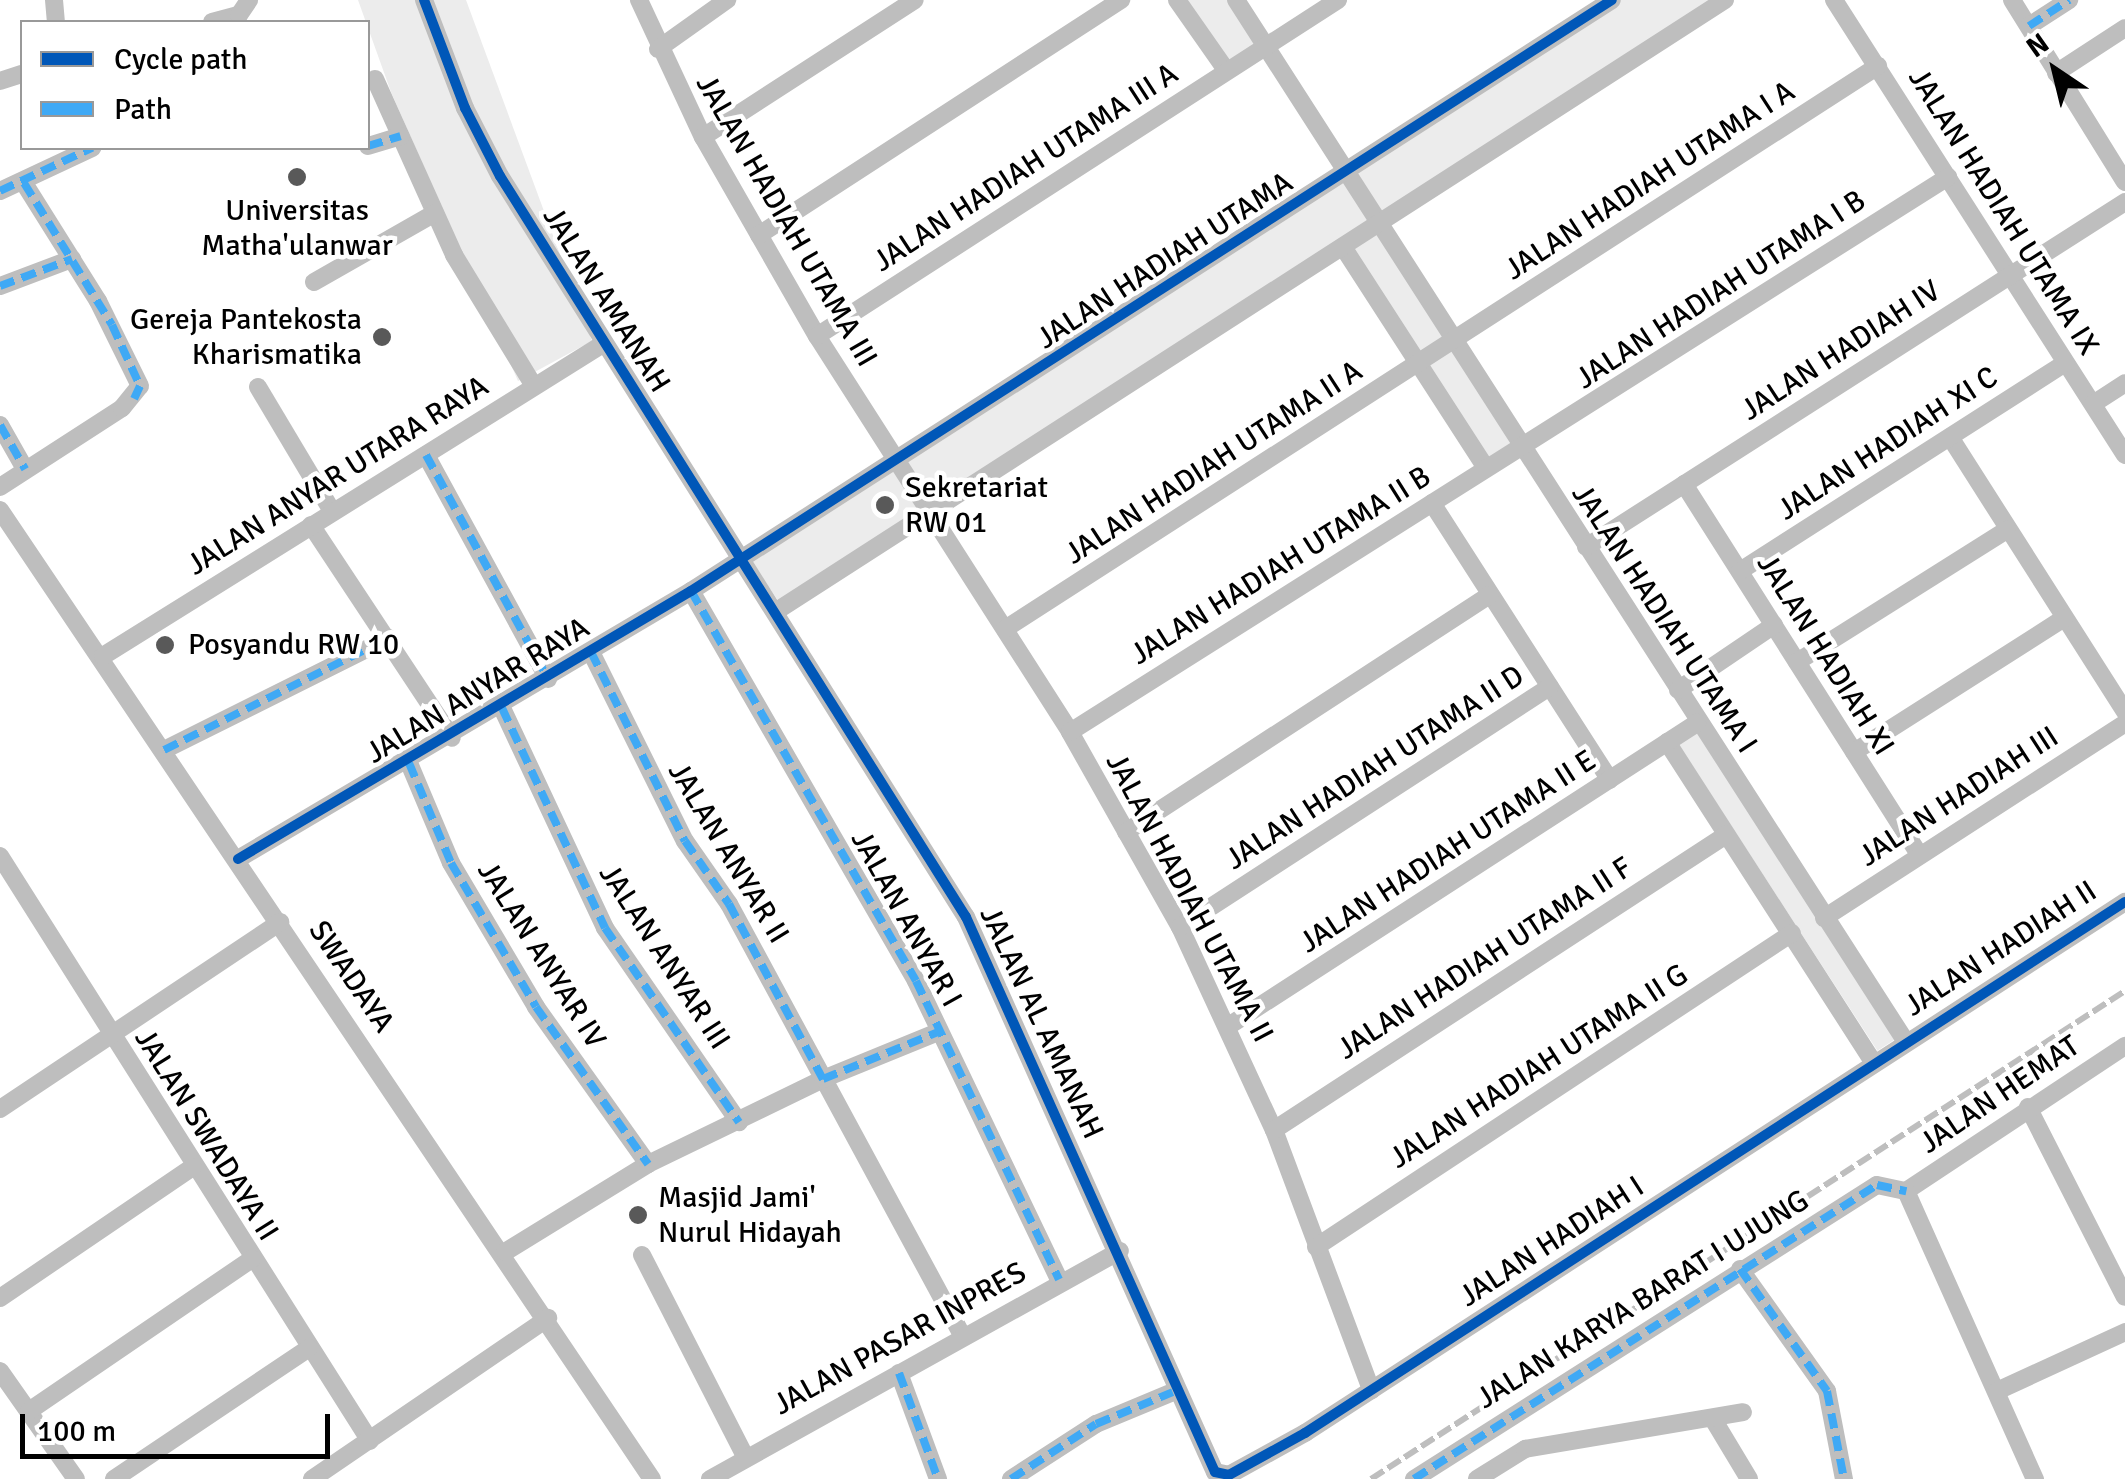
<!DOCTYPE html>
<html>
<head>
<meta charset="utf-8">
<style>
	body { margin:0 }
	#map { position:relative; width:2125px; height:1479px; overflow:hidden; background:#fff; font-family:Signika,sans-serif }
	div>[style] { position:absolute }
	.green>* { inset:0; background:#ececec; transform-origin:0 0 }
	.minor>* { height:18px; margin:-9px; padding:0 9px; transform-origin:9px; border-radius:9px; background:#bebebe }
	.rail>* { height:6px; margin-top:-3px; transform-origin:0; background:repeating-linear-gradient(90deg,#bebebe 0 15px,transparent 0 20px) }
	.quiet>* { height:8px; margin-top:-4px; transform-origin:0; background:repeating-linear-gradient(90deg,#3fa9f5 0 15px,transparent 0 23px) }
	.cycleway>* { height:10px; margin:-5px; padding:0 5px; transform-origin:5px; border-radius:5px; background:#0057b8 }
	.dots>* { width:28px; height:28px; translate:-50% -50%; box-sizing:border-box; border:5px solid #fff; border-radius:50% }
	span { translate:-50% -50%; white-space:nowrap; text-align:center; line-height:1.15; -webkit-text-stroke:9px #fff; paint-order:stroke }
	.street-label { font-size:30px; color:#000 }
	.poi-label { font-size:30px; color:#000 }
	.right { translate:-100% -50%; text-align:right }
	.left { translate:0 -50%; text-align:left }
	.legend { position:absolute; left:20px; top:20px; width:350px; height:130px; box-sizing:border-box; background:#fff; border:2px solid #999; margin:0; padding:12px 18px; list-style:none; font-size:30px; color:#000 }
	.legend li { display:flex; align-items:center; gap:20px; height:50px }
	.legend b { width:50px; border:2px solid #999 }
	.north { position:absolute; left:2005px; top:20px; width:100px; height:100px; -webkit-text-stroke:8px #fff; paint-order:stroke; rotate:325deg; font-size:28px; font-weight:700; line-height:40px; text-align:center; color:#000 }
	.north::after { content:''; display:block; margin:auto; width:35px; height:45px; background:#000; clip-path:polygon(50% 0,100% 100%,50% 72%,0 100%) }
	.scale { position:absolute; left:20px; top:1414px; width:310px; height:45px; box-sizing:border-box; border:5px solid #000; border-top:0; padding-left:12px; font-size:30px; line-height:35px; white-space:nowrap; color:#000; -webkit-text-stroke:8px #fff; paint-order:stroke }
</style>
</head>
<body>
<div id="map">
	<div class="green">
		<div style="clip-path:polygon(358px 0,466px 0,592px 341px,518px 381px,391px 92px)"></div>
		<div style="clip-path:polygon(1184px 0,1229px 0,1258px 43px,1226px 64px)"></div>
		<div style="clip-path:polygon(1616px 0,1721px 0,779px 602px,750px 559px)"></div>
		<div style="left:1378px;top:230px;width:254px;height:36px;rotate:58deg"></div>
		<div style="left:1696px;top:731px;width:367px;height:22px;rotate:57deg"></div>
	</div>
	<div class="minor">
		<div style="left:54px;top:0;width:22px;rotate:85deg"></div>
		<div style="left:424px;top:0;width:116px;rotate:69.2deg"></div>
		<div style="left:465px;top:108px;width:76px;rotate:62.8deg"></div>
		<div style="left:500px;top:176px;width:875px;rotate:57.84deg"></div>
		<div style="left:966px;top:917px;width:608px;rotate:65.84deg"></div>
		<div style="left:1215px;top:1472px;width:14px;rotate:12deg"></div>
		<div style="left:1229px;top:1475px;width:87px;rotate:-28.9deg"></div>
		<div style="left:1305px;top:1433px;width:977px;rotate:-32.93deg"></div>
		<div style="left:639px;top:0;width:151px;rotate:65deg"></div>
		<div style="left:703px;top:137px;width:229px;rotate:60.2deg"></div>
		<div style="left:817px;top:336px;width:470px;rotate:57.4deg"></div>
		<div style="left:1070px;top:732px;width:224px;rotate:60.6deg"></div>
		<div style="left:1180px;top:927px;width:224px;rotate:65.2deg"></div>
		<div style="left:1274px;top:1130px;width:278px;rotate:69.5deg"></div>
		<div style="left:1177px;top:0;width:85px;rotate:55deg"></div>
		<div style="left:1236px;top:0;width:1239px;rotate:57.26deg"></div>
		<div style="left:1834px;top:0;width:540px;rotate:57.4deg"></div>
		<div style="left:2012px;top:0;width:214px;rotate:58.2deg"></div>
		<div style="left:212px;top:22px;width:28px;rotate:-15deg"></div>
		<div style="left:239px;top:15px;width:18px;rotate:-56deg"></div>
		<div style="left:2029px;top:26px;width:48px;rotate:-33deg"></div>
		<div style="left:658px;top:49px;width:85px;rotate:-35.4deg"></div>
		<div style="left:2056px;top:73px;width:82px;rotate:-33.1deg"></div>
		<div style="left:375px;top:79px;width:193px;rotate:65.8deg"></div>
		<div style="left:454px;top:255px;width:153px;rotate:58.6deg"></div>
		<div style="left:0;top:81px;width:23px;rotate:-18deg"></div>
		<div style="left:703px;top:137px;width:252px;rotate:-32.9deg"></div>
		<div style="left:368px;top:146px;width:34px;rotate:-17deg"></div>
		<div style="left:0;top:191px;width:102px;rotate:-25.1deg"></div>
		<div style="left:759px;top:235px;width:432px;rotate:-33deg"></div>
		<div style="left:1343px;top:247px;width:263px;rotate:57.1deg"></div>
		<div style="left:314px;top:282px;width:139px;rotate:-29.7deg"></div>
		<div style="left:0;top:286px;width:77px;rotate:-20.6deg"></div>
		<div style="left:817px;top:336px;width:620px;rotate:-32.82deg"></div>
		<div style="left:258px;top:387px;width:144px;rotate:59.2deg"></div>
		<div style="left:2093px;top:404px;width:38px;rotate:-33deg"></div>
		<div style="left:0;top:425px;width:51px;rotate:60.4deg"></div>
		<div style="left:1950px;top:437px;width:326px;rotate:57.5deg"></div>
		<div style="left:426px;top:455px;width:255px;rotate:61.4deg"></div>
		<div style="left:1684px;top:484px;width:439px;rotate:57.6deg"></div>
		<div style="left:0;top:487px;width:145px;rotate:-32.9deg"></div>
		<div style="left:122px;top:408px;width:28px;rotate:-51deg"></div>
		<div style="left:140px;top:386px;width:95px;rotate:-116.3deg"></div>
		<div style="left:98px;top:301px;width:139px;rotate:-122.1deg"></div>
		<div style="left:1432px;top:503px;width:329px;rotate:57.3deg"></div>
		<div style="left:0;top:510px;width:1168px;rotate:56.07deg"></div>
		<div style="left:311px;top:525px;width:255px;rotate:56.5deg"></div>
		<div style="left:1586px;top:547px;width:640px;rotate:-32.62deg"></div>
		<div style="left:1740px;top:571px;width:386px;rotate:-32.6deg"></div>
		<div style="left:691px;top:591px;width:450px;rotate:60deg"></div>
		<div style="left:916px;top:981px;width:331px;rotate:64.4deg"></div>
		<div style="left:775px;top:612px;width:1130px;rotate:-32.79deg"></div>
		<div style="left:1005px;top:629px;width:1039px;rotate:-32.82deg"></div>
		<div style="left:591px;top:652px;width:211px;rotate:63.6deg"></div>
		<div style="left:685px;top:841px;width:77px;rotate:55.1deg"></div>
		<div style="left:729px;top:904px;width:491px;rotate:61.6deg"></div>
		<div style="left:103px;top:656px;width:589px;rotate:-31.96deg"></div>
		<div style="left:1797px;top:662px;width:248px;rotate:-32.2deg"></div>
		<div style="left:1678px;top:690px;width:116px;rotate:-34.1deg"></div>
		<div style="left:502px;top:708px;width:243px;rotate:64.9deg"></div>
		<div style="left:605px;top:928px;width:236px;rotate:55.4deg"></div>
		<div style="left:1070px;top:732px;width:1039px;rotate:-32.3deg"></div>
		<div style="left:1667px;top:742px;width:381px;rotate:57.2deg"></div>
		<div style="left:164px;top:750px;width:251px;rotate:-26.5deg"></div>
		<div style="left:1854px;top:752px;width:249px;rotate:-32.5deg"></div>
		<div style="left:409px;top:763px;width:108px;rotate:67.2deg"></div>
		<div style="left:451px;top:863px;width:167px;rotate:59.4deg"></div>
		<div style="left:536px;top:1007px;width:193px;rotate:54.5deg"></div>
		<div style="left:1126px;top:832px;width:434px;rotate:-33.1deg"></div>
		<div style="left:0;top:856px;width:692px;rotate:57.69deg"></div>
		<div style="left:238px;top:859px;width:526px;rotate:-30.61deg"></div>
		<div style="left:691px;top:591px;width:1094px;rotate:-32.69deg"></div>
		<div style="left:1824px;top:918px;width:359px;rotate:-32.9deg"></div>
		<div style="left:1180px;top:927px;width:441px;rotate:-33deg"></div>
		<div style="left:1227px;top:1027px;width:560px;rotate:-32.9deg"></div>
		<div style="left:2028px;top:1107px;width:213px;rotate:63deg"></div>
		<div style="left:0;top:1109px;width:337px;rotate:-33.7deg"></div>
		<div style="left:1274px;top:1130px;width:540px;rotate:-33.13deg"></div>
		<div style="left:1906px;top:1191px;width:316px;rotate:65.9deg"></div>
		<div style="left:1906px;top:1191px;width:263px;rotate:-33.5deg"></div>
		<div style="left:1316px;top:1247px;width:570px;rotate:-33.41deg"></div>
		<div style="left:505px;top:1252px;width:168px;rotate:-31.6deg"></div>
		<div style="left:648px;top:1164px;width:195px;rotate:-25.9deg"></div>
		<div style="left:823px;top:1079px;width:124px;rotate:-22.2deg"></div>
		<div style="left:642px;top:1255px;width:228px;rotate:62.9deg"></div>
		<div style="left:1740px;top:1269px;width:150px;rotate:54.5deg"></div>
		<div style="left:1827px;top:1391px;width:90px;rotate:79.1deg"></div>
		<div style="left:0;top:1298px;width:233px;rotate:-34.2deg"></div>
		<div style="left:0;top:1371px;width:132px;rotate:54.9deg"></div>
		<div style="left:899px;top:1373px;width:113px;rotate:69.8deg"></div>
		<div style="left:1997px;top:1391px;width:141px;rotate:-24.7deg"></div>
		<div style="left:29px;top:1411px;width:270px;rotate:-34.3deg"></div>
		<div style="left:1713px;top:1419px;width:70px;rotate:59deg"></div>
		<div style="left:114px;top:1479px;width:235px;rotate:-33.9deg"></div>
		<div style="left:312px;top:1479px;width:286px;rotate:-34.3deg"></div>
		<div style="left:710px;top:1479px;width:469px;rotate:-29.1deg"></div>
		<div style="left:1011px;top:1479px;width:101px;rotate:-32.9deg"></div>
		<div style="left:1096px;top:1424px;width:83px;rotate:-22.6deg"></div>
		<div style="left:1414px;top:1479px;width:548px;rotate:-32.42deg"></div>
		<div style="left:1877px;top:1185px;width:30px;rotate:12deg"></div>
		<div style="left:1477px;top:1479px;width:57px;rotate:-32deg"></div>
		<div style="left:1525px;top:1449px;width:221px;rotate:-9.6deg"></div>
	</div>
	<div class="rail">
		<div style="left:1371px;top:1479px;width:898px;rotate:-32.91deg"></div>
	</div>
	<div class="quiet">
		<div style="left:2029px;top:26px;width:48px;rotate:-33deg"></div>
		<div style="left:368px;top:146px;width:34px;rotate:-17deg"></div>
		<div style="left:24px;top:183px;width:167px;rotate:58.2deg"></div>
		<div style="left:112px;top:325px;width:67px;rotate:65.3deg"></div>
		<div style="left:140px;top:386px;width:14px;rotate:115deg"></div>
		<div style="left:0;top:191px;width:102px;rotate:-25.1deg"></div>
		<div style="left:0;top:286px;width:77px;rotate:-20.6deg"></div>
		<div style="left:0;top:425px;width:51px;rotate:60.4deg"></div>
		<div style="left:426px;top:455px;width:255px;rotate:61.4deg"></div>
		<div style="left:691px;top:591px;width:450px;rotate:60deg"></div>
		<div style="left:916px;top:981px;width:331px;rotate:64.4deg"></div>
		<div style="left:591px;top:652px;width:211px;rotate:63.6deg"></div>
		<div style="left:685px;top:841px;width:77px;rotate:55.1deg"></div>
		<div style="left:729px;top:904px;width:199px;rotate:61.8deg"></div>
		<div style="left:823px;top:1079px;width:124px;rotate:-22.2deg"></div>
		<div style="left:502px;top:708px;width:243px;rotate:64.9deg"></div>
		<div style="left:605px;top:928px;width:236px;rotate:55.4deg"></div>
		<div style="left:164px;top:750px;width:251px;rotate:-26.5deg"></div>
		<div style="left:409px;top:763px;width:108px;rotate:67.2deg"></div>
		<div style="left:451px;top:863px;width:167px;rotate:59.4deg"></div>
		<div style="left:536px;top:1007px;width:193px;rotate:54.5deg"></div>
		<div style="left:1740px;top:1269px;width:150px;rotate:54.5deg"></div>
		<div style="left:1827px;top:1391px;width:90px;rotate:79.1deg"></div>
		<div style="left:899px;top:1373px;width:113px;rotate:69.8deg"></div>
		<div style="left:1011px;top:1479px;width:101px;rotate:-32.9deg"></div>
		<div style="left:1096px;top:1424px;width:83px;rotate:-22.6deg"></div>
		<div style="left:1414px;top:1479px;width:548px;rotate:-32.42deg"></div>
		<div style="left:1877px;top:1185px;width:30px;rotate:12deg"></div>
	</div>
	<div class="cycleway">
		<div style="left:424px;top:0;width:116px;rotate:69.2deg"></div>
		<div style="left:465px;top:108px;width:76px;rotate:62.8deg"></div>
		<div style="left:500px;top:176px;width:875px;rotate:57.84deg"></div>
		<div style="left:966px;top:917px;width:608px;rotate:65.84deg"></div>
		<div style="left:1215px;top:1472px;width:14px;rotate:12deg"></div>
		<div style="left:1229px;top:1475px;width:87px;rotate:-28.9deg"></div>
		<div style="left:1305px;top:1433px;width:977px;rotate:-32.93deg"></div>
		<div style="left:238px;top:859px;width:526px;rotate:-30.61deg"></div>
		<div style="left:691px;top:591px;width:1094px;rotate:-32.69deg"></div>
	</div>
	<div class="dots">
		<div style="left:297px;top:177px;background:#595959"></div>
		<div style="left:382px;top:337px;background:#595959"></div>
		<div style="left:885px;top:505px;background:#595959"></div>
		<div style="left:165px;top:645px;background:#595959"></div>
		<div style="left:638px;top:1215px;background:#595959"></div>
	</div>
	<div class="street-label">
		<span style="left:1026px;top:168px;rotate:-33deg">JALAN HADIAH UTAMA III A</span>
		<span style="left:1650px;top:181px;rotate:-33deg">JALAN HADIAH UTAMA I A</span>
		<span style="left:2003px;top:212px;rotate:58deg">JALAN HADIAH UTAMA IX</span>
		<span style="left:786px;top:221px;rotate:60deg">JALAN HADIAH UTAMA III</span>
		<span style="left:1165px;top:261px;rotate:-33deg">JALAN HADIAH UTAMA</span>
		<span style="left:1721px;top:290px;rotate:-33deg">JALAN HADIAH UTAMA I B</span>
		<span style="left:606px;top:300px;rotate:58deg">JALAN AMANAH</span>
		<span style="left:1841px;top:351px;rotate:-33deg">JALAN HADIAH IV</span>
		<span style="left:1888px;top:444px;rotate:-33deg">JALAN HADIAH XI C</span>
		<span style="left:1214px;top:463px;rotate:-33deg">JALAN HADIAH UTAMA II A</span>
		<span style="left:338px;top:476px;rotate:-32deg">JALAN ANYAR UTARA RAYA</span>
		<span style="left:1281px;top:566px;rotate:-32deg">JALAN HADIAH UTAMA II B</span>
		<span style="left:1664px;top:619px;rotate:57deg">JALAN HADIAH UTAMA I</span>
		<span style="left:1825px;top:655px;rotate:58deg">JALAN HADIAH XI</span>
		<span style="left:478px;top:691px;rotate:-31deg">JALAN ANYAR RAYA</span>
		<span style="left:1375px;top:768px;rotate:-33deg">JALAN HADIAH UTAMA II D</span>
		<span style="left:1959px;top:797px;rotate:-33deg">JALAN HADIAH III</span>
		<span style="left:1448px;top:852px;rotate:-33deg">JALAN HADIAH UTAMA II E</span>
		<span style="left:728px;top:853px;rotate:59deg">JALAN ANYAR II</span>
		<span style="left:1189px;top:898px;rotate:62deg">JALAN HADIAH UTAMA II</span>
		<span style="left:906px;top:919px;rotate:61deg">JALAN ANYAR I</span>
		<span style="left:2001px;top:949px;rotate:-33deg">JALAN HADIAH II</span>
		<span style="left:541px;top:955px;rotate:58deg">JALAN ANYAR IV</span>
		<span style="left:664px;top:957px;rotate:57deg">JALAN ANYAR III</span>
		<span style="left:1485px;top:959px;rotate:-33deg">JALAN HADIAH UTAMA II F</span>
		<span style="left:351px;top:977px;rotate:56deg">SWADAYA</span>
		<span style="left:1041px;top:1023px;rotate:65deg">JALAN AL AMANAH</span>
		<span style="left:1539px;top:1067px;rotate:-33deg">JALAN HADIAH UTAMA II G</span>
		<span style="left:2000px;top:1095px;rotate:-34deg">JALAN HEMAT</span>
		<span style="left:206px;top:1135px;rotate:58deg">JALAN SWADAYA II</span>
		<span style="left:1552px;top:1242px;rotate:-33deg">JALAN HADIAH I</span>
		<span style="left:1643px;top:1300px;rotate:-32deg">JALAN KARYA BARAT I UJUNG</span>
		<span style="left:900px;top:1339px;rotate:-29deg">JALAN PASAR INPRES</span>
	</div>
	<div class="poi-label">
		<span style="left:297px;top:228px">Universitas<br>Matha'ulanwar</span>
		<span class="right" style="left:362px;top:337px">Gereja Pantekosta<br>Kharismatika</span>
		<span class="left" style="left:905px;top:505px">Sekretariat<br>RW 01</span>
		<span class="left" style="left:188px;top:645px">Posyandu RW 10</span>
		<span class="left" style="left:658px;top:1215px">Masjid Jami'<br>Nurul Hidayah</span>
	</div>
	<ul class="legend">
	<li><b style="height:12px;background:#0057b8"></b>Cycle path</li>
	<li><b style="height:12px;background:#3fa9f5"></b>Path</li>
	</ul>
	<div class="north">N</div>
	<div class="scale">100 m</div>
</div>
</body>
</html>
